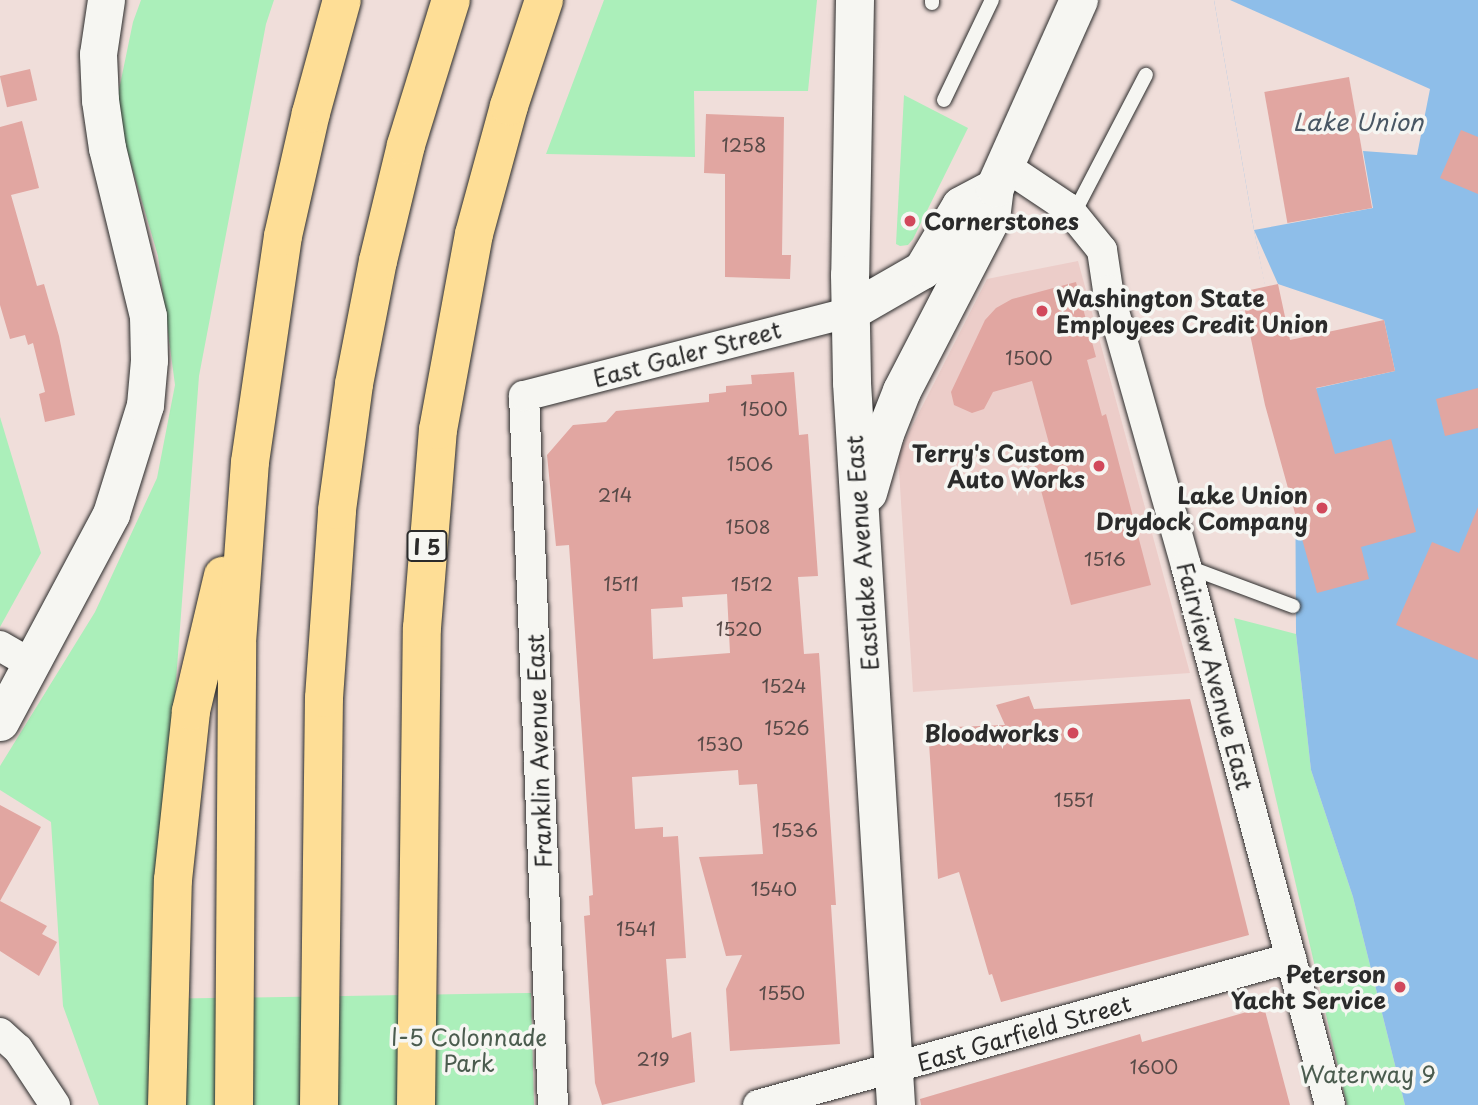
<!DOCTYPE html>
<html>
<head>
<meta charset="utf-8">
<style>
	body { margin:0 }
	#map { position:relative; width:1478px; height:1105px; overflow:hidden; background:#f0deda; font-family:"Playpen Sans",sans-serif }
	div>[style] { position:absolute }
	.built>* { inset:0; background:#eccdc9 }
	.green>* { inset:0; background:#abefba }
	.water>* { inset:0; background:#8ebee9 }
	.pier>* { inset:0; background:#f0deda }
	.building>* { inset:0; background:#e1a6a1; transform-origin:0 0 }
	.roads { filter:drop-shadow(0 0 2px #2b2b2b) drop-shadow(0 0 2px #2b2b2b) }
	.service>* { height:14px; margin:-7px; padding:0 7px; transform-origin:7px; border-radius:7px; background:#f6f6f2 }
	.minor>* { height:30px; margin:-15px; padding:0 15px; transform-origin:15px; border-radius:15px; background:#f6f6f2 }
	.tertiary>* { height:37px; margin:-18.5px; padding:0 18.5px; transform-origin:18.5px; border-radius:18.5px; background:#f6f6f2 }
	.secondary>* { height:38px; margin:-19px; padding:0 19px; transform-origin:19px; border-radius:19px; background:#f6f6f2 }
	.motorway>* { height:38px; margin:-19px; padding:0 19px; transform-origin:19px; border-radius:19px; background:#fede96 }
	.dots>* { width:19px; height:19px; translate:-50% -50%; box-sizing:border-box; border:4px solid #f6f6f2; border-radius:50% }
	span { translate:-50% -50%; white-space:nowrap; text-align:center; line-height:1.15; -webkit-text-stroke:7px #f6f6f2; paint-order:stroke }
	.number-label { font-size:19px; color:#584a48 }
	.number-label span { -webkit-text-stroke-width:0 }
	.shield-label span { padding:2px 5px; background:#f6f6f2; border:2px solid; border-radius:5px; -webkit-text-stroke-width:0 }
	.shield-label { font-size:21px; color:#2b2b2b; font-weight:700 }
	.poi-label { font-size:23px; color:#2b2b2b; font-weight:700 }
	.left { translate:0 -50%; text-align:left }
	.right { translate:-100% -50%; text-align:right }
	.street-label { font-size:23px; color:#2b2b2b }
	.park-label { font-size:23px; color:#4b5c4f }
	.water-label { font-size:24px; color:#495764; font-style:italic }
</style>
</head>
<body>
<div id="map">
	<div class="built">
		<div style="clip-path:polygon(1078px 261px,1190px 673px,913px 692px,898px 454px,987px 279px)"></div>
	</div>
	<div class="green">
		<div style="clip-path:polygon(141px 0,274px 0,266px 24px,199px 376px,152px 999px,531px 993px,534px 1105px,99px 1105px,63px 1006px,51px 822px,0 790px,0 766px,95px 612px,157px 478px,175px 385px,158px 256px,115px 109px,133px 22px)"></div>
		<div style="clip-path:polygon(604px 0,817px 0,808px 91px,694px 91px,695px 157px,546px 154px)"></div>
		<div style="clip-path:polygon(904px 95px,968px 128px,913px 239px,908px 245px,900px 246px,896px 244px)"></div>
		<div style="clip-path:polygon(0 417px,41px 553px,0 627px)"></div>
		<div style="clip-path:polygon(1234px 618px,1296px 634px,1311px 770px,1353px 897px,1405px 1105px,1347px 1105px)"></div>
	</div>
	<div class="water">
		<div style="clip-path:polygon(1214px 0,1478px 0,1478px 1105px,1405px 1105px,1353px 897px,1311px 770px,1296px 634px,1295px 433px,1254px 230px)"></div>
	</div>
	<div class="pier">
		<div style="clip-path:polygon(1214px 0,1230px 0,1430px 89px,1417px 155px,1363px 151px,1373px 208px,1254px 230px,1278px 284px,1384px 320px,1395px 371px,1286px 395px,1254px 230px)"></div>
	</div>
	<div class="building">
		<div style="left:30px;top:69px;width:32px;height:31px;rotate:77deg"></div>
		<div style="left:1349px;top:77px;width:133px;height:86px;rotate:80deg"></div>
		<div style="clip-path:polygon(706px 114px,784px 117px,782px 255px,791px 255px,790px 279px,725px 277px,725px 174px,704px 173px)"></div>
		<div style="clip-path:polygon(22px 121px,39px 188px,11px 195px,37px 286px,44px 284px,59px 336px,75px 415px,45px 422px,39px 394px,45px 392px,33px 343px,28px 345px,25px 335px,10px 339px,0 305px,0 127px)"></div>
		<div style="clip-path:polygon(1461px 130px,1478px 137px,1478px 194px,1440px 178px)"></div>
		<div style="clip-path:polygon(1076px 282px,1096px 357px,1087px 360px,1102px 416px,1106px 414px,1151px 585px,1071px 605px,1031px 452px,1050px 447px,1032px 381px,993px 392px,984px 409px,972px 413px,954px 405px,951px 392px,985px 320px,996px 308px,1012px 299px)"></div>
		<div style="clip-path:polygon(1278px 284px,1290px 340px,1384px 320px,1395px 371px,1316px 388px,1335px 454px,1391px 439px,1416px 532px,1361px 547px,1369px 579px,1317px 593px,1265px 405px,1241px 292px)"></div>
		<div style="clip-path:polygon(evenodd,794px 372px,799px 435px,808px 434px,818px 576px,798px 577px,804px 654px,819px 653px,836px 905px,831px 905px,840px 1044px,730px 1051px,726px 989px,742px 955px,726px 956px,699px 857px,763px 854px,757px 784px,739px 785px,738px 770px,632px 777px,635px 829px,663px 827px,663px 837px,678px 836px,686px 958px,666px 959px,672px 1038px,691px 1032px,695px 1082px,602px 1105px,595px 1083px,584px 916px,590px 915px,589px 896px,593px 895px,569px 545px,556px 546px,547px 455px,573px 425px,606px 422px,616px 411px,709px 402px,709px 394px,726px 392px,726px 386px,752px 384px,751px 375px,794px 372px,727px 594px,730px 653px,653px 659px,651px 609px,683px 607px,682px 597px,727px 594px)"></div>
		<div style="clip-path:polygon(1478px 388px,1478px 428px,1445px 436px,1436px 399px)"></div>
		<div style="clip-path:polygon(1478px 507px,1478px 660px,1396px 625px,1432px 542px,1459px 553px)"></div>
		<div style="clip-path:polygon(1029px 696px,1034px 709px,1190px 699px,1249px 935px,1001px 1002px,992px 974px,989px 975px,959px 872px,938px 879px,928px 728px,1005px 725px,996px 705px)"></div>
		<div style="clip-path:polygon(0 805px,41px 827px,0 901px,47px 926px,42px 934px,57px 942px,39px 976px,0 951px)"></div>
		<div style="clip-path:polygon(1264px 1007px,1290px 1105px,921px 1105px,920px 1099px,1140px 1034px,1142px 1042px)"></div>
	</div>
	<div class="roads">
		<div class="service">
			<div style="left:932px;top:3px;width:3px;rotate:-90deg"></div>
			<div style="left:944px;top:100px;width:111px;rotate:-64.4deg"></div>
			<div style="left:1073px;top:215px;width:158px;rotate:-62.5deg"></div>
			<div style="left:1188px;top:567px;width:112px;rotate:20.4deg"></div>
		</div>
		<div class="minor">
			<div style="left:1005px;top:166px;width:76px;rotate:33.7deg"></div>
			<div style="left:1068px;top:208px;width:54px;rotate:51deg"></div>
			<div style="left:1102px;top:250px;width:40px;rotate:81.5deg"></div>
			<div style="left:1108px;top:290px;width:287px;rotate:74.2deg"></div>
			<div style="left:1186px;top:566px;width:558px;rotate:75.04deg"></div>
			<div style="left:0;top:646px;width:36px;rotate:30deg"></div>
			<div style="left:0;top:1033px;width:24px;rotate:42deg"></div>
			<div style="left:18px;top:1049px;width:67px;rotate:56.5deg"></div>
			<div style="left:553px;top:1105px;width:710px;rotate:-92.34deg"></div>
			<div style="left:524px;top:396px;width:337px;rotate:-14.4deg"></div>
			<div style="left:758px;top:1105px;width:553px;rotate:-15.42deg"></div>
		</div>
		<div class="tertiary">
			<div style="left:0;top:722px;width:236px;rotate:-61.9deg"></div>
			<div style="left:111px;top:514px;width:114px;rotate:-72.7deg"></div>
			<div style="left:145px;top:405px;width:45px;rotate:-84.9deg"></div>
			<div style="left:149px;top:360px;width:44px;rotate:-91.3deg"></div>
			<div style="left:148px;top:316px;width:173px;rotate:-103.7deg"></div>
			<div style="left:107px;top:148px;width:49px;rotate:-98.3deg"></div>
			<div style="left:100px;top:100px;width:46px;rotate:-92.5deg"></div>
			<div style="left:98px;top:54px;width:55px;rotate:-81.6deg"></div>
		</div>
		<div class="secondary">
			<div style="left:855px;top:0;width:275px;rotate:91deg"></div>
			<div style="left:850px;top:275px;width:108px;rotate:88.9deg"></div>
			<div style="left:852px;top:383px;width:723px;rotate:86.51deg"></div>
			<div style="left:850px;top:312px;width:84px;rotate:-29.9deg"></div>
			<div style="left:923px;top:270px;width:74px;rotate:-59.3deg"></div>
			<div style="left:961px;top:206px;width:38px;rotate:-28deg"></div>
			<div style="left:868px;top:493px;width:61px;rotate:-73.9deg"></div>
			<div style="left:885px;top:434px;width:46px;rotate:-68.4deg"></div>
			<div style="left:902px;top:391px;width:194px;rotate:-62.6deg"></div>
			<div style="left:991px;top:219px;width:31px;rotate:-83deg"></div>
			<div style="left:995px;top:188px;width:206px;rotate:-65.9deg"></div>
		</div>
		<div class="motorway">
			<div style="left:167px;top:1105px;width:225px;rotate:-88.5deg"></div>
			<div style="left:173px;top:880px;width:170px;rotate:-83.9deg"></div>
			<div style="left:191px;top:711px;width:139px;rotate:-76.7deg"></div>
			<div style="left:234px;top:1105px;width:462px;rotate:-89.6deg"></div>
			<div style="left:237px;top:643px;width:181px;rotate:-85.9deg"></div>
			<div style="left:250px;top:462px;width:228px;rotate:-81.7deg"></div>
			<div style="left:283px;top:236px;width:126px;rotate:-77.2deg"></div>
			<div style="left:311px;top:113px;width:117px;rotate:-74.7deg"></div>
			<div style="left:319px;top:1105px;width:407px;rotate:-89.3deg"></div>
			<div style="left:324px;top:698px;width:188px;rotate:-86deg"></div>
			<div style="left:337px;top:510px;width:127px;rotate:-82.3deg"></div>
			<div style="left:354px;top:384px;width:125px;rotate:-79deg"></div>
			<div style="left:378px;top:261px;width:119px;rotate:-76.4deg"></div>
			<div style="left:406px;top:145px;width:152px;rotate:-72.8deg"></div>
			<div style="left:416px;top:1105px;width:477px;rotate:-89.3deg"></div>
			<div style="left:422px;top:628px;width:199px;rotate:-85.4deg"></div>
			<div style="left:438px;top:430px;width:199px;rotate:-79.6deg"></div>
			<div style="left:474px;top:234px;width:133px;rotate:-74.7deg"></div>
			<div style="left:509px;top:106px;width:112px;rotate:-71.7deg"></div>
		</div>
	</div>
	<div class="dots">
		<div style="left:910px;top:221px;background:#d1495b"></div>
		<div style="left:1042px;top:311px;background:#d1495b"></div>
		<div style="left:1099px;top:466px;background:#d1495b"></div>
		<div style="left:1322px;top:508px;background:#d1495b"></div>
		<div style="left:1073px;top:733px;background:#d1495b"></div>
		<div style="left:1400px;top:987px;background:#d1495b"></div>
	</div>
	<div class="number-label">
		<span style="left:744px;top:145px">1258</span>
		<span style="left:1029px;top:358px">1500</span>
		<span style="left:764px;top:409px">1500</span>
		<span style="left:750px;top:464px">1506</span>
		<span style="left:615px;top:495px">214</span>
		<span style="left:748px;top:527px">1508</span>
		<span style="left:1105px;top:559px">1516</span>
		<span style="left:621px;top:584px">1511</span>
		<span style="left:752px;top:584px">1512</span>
		<span style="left:739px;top:629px">1520</span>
		<span style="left:784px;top:686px">1524</span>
		<span style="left:787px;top:728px">1526</span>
		<span style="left:720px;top:744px">1530</span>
		<span style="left:1074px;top:800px">1551</span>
		<span style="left:795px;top:830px">1536</span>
		<span style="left:774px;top:889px">1540</span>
		<span style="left:636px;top:929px">1541</span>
		<span style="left:782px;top:993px">1550</span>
		<span style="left:653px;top:1059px">219</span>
		<span style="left:1154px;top:1067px">1600</span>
	</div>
	<div class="shield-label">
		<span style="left:427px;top:546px">I 5</span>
	</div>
	<div class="poi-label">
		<span class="left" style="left:924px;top:221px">Cornerstones</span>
		<span class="left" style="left:1056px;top:311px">Washington State<br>Employees Credit Union</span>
		<span class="right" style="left:1085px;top:466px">Terry's Custom<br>Auto Works</span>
		<span class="right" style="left:1308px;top:508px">Lake Union<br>Drydock Company</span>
		<span class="right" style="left:1059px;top:733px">Bloodworks</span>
		<span class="right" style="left:1386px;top:987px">Peterson<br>Yacht Service</span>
	</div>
	<div class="street-label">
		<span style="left:687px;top:354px;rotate:-15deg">East Galer Street</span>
		<span style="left:862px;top:553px;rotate:-94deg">Eastlake Avenue East</span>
		<span style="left:1215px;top:676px;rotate:75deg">Fairview Avenue East</span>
		<span style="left:539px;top:751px;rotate:-92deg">Franklin Avenue East</span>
		<span style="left:1024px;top:1033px;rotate:-16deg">East Garfield Street</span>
	</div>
	<div class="park-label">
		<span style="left:469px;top:1050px">I-5 Colonnade<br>Park</span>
		<span style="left:1368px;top:1074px">Waterway 9</span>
	</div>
	<div class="water-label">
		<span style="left:1358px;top:122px">Lake Union</span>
	</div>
</div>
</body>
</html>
